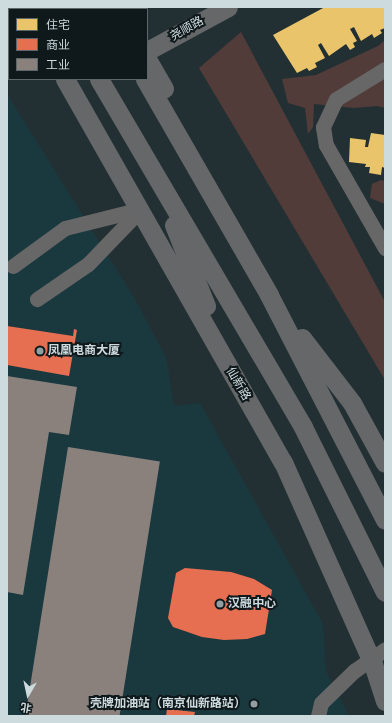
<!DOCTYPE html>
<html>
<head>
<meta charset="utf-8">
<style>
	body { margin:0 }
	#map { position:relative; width:392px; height:723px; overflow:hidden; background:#233033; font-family:"Nunito Sans","Noto Sans SC",sans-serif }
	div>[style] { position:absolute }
	.built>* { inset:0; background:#1a393f }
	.green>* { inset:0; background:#513c39 }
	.homes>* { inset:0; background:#e9c46a }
	.shops>* { inset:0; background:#e76f51 }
	.industry>* { inset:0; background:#8a817c; transform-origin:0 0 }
	.minor>* { height:15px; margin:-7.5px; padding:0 7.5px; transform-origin:7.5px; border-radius:7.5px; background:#686767 }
	.major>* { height:19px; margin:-9.5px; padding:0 9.5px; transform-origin:9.5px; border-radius:9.5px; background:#656769 }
	.dots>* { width:11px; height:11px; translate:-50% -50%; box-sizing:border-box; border:2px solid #0f191c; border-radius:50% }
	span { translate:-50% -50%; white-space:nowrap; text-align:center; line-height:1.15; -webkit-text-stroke:4px #0f191c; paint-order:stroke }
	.street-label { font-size:12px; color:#cedbde }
	.poi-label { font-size:12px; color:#cedbde; font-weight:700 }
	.left { translate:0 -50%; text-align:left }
	.right { translate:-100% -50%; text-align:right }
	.frame { position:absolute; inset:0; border:8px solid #cedbde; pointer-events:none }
	.legend { position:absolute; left:8px; top:8px; width:140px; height:72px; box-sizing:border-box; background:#0f191c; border:1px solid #5b676a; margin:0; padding:5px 7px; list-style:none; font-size:12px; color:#cedbde }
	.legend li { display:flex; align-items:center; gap:8px; height:20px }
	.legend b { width:20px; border:1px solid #5b676a }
	.north { position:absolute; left:8px; top:675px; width:40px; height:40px; -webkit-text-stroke:3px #0f191c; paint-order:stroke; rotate:189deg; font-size:11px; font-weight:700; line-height:16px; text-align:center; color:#cedbde }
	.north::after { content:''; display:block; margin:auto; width:14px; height:18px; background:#cedbde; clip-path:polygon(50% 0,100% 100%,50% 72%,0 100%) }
</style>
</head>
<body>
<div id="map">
	<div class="built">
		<div style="clip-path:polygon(7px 94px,133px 296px,166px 357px,174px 406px,200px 403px,323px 624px,326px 671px,349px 716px,7px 716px)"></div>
	</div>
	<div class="green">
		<div style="clip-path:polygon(241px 32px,385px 302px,385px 380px,199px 68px)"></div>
		<div style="clip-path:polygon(385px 40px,385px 108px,377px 106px,354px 108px,314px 104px,313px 127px,308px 134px,305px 108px,288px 103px,282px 79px,316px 75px,378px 46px)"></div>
		<div style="clip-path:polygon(381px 180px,385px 181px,385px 204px,370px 198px,372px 184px)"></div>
	</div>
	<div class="homes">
		<div style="clip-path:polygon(325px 7px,385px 7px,385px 28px,380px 30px,382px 33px,374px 38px,372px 34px,361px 41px,354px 27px,350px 29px,357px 41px,353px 43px,355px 47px,350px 50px,346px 44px,329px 56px,321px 43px,318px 45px,325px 58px,315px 63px,317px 67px,309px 71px,307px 68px,297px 73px,273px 35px)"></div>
		<div style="clip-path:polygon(371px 133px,385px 135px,385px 168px,382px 167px,381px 175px,369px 173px,370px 167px,365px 167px,366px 164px,349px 162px,350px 138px,366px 140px,365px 147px,368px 147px)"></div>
	</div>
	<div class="shops">
		<div style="clip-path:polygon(7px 326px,73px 336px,74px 329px,77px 330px,69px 376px,7px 365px)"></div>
		<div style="clip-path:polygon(185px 568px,231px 572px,254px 579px,272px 590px,265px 634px,247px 639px,224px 640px,202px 637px,173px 627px,168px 618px,176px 573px)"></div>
		<div style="clip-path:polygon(167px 709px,195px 712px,194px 716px,166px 716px)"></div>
	</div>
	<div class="industry">
		<div style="clip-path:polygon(7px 376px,77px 387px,69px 435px,49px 432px,23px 595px,7px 592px)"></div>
		<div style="left:68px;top:447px;width:93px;height:272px;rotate:9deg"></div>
	</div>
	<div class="minor">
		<div style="left:385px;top:69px;width:57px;rotate:148.5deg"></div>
		<div style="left:336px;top:99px;width:31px;rotate:115deg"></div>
		<div style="left:323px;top:127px;width:18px;rotate:81deg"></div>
		<div style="left:326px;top:145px;width:119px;rotate:60.2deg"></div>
		<div style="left:13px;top:266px;width:64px;rotate:-36.2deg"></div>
		<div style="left:65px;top:228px;width:78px;rotate:-14deg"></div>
		<div style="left:141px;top:209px;width:76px;rotate:133.9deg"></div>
		<div style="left:88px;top:264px;width:62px;rotate:145.5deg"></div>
		<div style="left:318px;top:716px;width:13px;rotate:-77deg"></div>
		<div style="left:321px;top:703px;width:46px;rotate:-44.1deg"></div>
		<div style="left:354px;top:671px;width:38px;rotate:-35deg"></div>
	</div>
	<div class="major">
		<div style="left:22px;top:7px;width:2px;rotate:63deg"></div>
		<div style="left:58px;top:7px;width:3px;rotate:45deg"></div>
		<div style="left:104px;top:7px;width:2px;rotate:63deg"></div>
		<div style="left:119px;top:7px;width:2px;rotate:63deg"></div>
		<div style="left:147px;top:51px;width:92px;rotate:-28.5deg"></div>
		<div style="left:147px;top:59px;width:34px;rotate:60deg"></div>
		<div style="left:65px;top:79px;width:441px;rotate:60.4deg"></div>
		<div style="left:283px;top:462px;width:221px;rotate:66deg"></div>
		<div style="left:373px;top:664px;width:39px;rotate:72deg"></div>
		<div style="left:99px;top:79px;width:403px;rotate:59.6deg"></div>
		<div style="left:303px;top:427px;width:184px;rotate:63.6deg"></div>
		<div style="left:145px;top:79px;width:249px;rotate:60.1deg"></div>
		<div style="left:269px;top:295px;width:253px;rotate:62.7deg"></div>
		<div style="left:174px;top:225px;width:87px;rotate:68.4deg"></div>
		<div style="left:302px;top:338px;width:82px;rotate:52.4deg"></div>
		<div style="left:352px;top:403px;width:68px;rotate:61.2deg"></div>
	</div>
	<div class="dots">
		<div style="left:40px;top:351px;background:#929fa2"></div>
		<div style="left:220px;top:604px;background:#929fa2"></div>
		<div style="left:254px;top:704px;background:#929fa2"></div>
	</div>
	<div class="street-label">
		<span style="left:187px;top:29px;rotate:-29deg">尧顺路</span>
		<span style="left:238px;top:384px;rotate:60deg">仙新路</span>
	</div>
	<div class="poi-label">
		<span class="left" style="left:48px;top:351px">凤凰电商大厦</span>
		<span class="left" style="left:228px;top:604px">汉融中心</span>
		<span class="right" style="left:246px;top:704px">壳牌加油站（南京仙新路站）</span>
	</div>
	<div class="frame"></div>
	<ul class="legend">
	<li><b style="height:11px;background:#e9c46a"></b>住宅</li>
	<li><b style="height:11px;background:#e76f51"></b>商业</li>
	<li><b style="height:11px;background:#8a817c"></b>工业</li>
	</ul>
	<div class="north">北</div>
</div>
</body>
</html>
